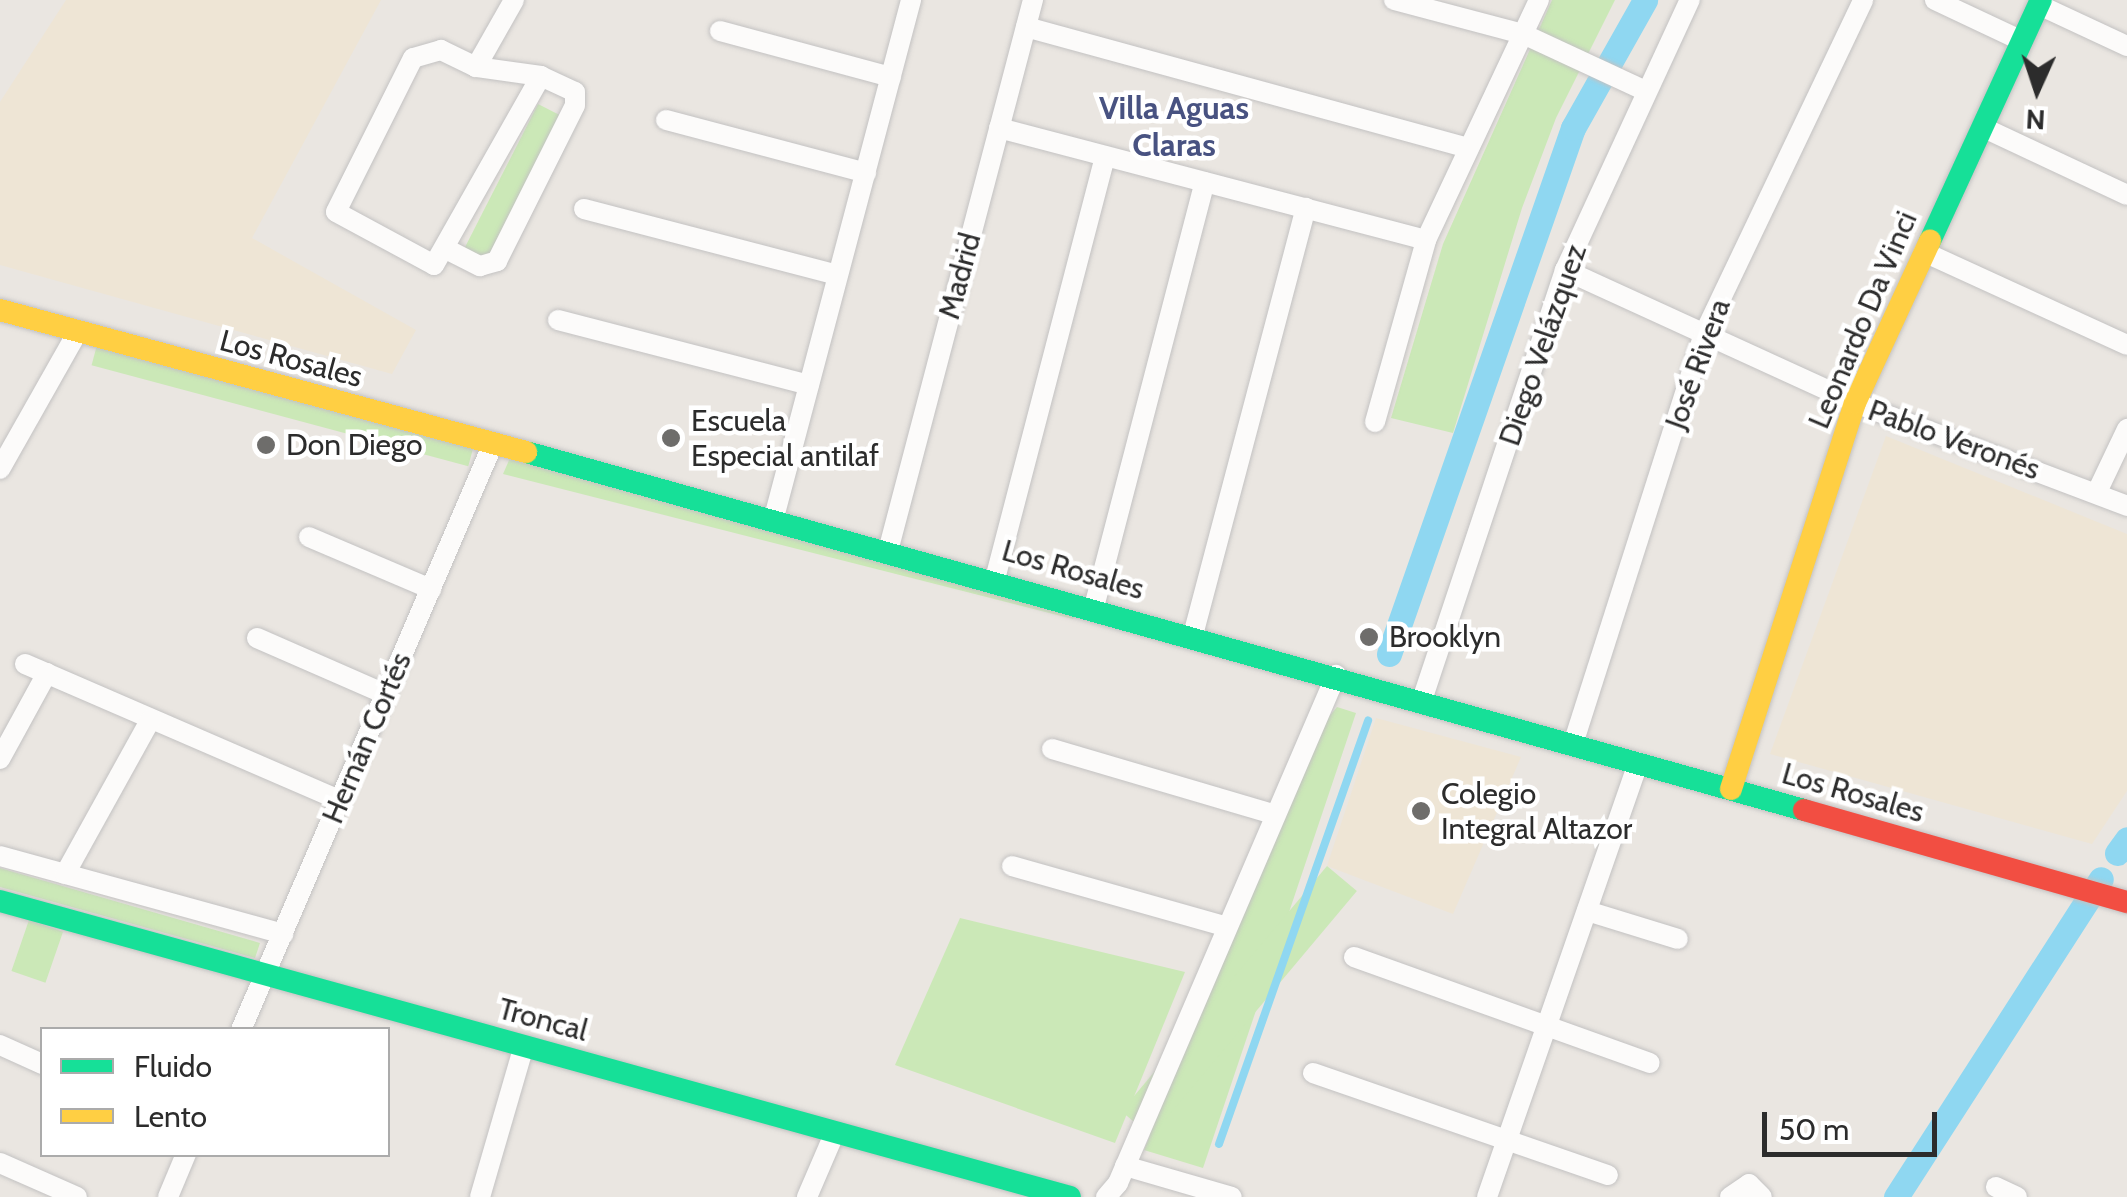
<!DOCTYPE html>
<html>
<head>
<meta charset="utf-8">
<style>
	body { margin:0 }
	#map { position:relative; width:2127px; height:1197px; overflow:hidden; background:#eae6e1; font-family:Cabin,sans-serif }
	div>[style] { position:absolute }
	.education>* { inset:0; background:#eee5d5 }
	.green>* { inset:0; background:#cbe8b7; transform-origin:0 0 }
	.stream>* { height:8px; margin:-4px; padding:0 4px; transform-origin:4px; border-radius:4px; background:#8fd7f1 }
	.canal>* { height:25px; margin:-12.5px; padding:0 12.5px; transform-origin:12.5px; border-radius:12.5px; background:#8fd7f1 }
	.roads { filter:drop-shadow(0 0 2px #c3c2c2) drop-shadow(0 0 2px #c3c2c2) }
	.street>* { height:20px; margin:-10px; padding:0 10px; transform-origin:10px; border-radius:10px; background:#fcfbfa }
	.fast>* { height:22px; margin:-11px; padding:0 11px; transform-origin:11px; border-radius:11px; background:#16e098 }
	.slow>* { height:22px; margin:-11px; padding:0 11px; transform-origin:11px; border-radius:11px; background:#ffcf43 }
	.jam>* { height:22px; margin:-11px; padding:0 11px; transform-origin:11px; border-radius:11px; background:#f24e42 }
	.dots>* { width:28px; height:28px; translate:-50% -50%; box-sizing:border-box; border:5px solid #fff; border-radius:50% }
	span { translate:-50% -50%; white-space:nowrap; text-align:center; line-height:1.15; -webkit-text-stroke:9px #fff; paint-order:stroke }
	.street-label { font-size:30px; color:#2c2c2c }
	.poi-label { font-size:30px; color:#2c2c2c }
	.left { translate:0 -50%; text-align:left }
	.neighbourhood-label { font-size:32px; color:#485281; font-weight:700 }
	.legend { position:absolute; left:40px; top:1027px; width:350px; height:130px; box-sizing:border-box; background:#fff; border:2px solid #ababab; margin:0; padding:12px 18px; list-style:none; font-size:30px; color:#2c2c2c }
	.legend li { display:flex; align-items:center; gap:20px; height:50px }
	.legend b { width:50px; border:2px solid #ababab }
	.north { position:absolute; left:1987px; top:40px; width:100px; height:100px; -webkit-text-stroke:8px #fff; paint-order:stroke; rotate:183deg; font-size:28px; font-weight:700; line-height:40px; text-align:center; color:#2c2c2c }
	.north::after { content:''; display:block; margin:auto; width:35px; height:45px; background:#2c2c2c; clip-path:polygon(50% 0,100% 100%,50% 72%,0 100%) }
	.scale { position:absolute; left:1762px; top:1112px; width:175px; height:45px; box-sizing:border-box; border:5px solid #2c2c2c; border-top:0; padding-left:12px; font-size:30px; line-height:35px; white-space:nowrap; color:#2c2c2c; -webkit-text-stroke:8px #fff; paint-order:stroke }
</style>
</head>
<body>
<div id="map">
	<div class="education">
		<div style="clip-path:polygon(66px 0,381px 0,252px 238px,416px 330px,392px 374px,0 265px,0 102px)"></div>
		<div style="clip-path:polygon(1886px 436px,2127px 534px,2127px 791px,2092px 844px,1770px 754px)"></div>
		<div style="clip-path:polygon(1376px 718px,1521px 757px,1453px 914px,1327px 866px)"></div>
	</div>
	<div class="green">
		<div style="clip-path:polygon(1552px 0,1615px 0,1556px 118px,1522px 208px,1453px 433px,1391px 418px,1443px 244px)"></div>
		<div style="left:538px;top:104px;width:27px;height:162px;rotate:27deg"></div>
		<div style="left:97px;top:345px;width:390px;height:21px;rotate:15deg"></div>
		<div style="clip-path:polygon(510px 458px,1077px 610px,1073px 619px,503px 474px)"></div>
		<div style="clip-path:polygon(1337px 707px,1356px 713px,1203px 1168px,1144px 1150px,1317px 731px)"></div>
		<div style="left:1327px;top:866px;width:39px;height:320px;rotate:40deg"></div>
		<div style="clip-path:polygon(0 868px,260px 943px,255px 958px,0 887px)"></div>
		<div style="clip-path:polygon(960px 918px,1185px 972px,1115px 1143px,895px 1065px)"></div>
		<div style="left:29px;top:920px;width:36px;height:54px;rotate:19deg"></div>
	</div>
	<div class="stream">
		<div style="left:1219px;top:1144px;width:449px;rotate:-70.6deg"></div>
	</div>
	<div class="canal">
		<div style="left:1389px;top:654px;width:557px;rotate:-70.72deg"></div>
		<div style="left:1573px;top:128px;width:147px;rotate:-60.6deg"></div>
		<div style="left:2117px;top:853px;width:17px;rotate:-54deg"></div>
		<div style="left:1896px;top:1197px;width:378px;rotate:-57.2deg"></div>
	</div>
	<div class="roads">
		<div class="street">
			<div style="left:1394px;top:0;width:133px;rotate:14.8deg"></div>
			<div style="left:1523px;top:34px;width:136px;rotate:24.9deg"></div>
			<div style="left:1935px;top:0;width:96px;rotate:25.2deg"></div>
			<div style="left:2039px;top:5px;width:97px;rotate:25deg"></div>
			<div style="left:1026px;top:27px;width:459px;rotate:15.3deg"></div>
			<div style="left:720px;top:31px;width:177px;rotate:15.1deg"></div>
			<div style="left:476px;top:67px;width:77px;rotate:-60.4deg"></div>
			<div style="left:666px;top:120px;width:207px;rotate:14.8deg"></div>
			<div style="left:1982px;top:127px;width:160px;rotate:25.1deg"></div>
			<div style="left:999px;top:128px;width:441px;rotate:14.7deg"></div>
			<div style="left:584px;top:209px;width:262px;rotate:14.6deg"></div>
			<div style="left:448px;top:250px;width:36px;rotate:27deg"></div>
			<div style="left:480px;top:266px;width:18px;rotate:-16deg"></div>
			<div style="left:497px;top:261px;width:174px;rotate:-63.4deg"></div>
			<div style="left:575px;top:105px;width:13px;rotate:-90deg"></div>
			<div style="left:575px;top:92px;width:38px;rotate:-155deg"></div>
			<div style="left:541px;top:76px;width:66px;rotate:-172.1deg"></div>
			<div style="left:476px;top:67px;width:39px;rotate:-154deg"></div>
			<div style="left:441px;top:50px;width:29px;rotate:164deg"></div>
			<div style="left:413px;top:58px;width:172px;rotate:116.6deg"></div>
			<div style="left:336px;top:212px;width:111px;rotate:28.4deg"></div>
			<div style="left:434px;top:265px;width:217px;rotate:-60.5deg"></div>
			<div style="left:1924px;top:252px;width:223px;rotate:24.6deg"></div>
			<div style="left:1565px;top:270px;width:319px;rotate:24.6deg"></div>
			<div style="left:1855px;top:403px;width:291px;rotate:20.7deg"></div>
			<div style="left:558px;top:320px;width:259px;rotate:14.5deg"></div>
			<div style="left:1375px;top:422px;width:189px;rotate:-74.3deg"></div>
			<div style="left:1426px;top:240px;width:265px;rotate:-64.8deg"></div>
			<div style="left:0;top:469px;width:159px;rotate:-60.5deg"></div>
			<div style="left:2097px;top:492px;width:70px;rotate:-64.5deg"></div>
			<div style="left:773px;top:521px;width:539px;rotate:-75.16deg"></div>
			<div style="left:309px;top:537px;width:133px;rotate:23.1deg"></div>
			<div style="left:888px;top:551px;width:570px;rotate:-75.26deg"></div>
			<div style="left:995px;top:579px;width:437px;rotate:-75.4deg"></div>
			<div style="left:1094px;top:607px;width:439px;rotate:-75.4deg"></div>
			<div style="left:1193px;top:635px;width:442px;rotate:-75.2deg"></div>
			<div style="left:257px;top:638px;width:140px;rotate:23.6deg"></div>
			<div style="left:25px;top:664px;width:342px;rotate:23.4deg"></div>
			<div style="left:1422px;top:700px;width:453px;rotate:-71.6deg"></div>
			<div style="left:1565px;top:270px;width:298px;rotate:-65.2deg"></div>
			<div style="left:1573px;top:744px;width:430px;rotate:-72.3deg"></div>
			<div style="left:1704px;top:334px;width:370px;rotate:-64.5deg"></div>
			<div style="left:1052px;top:749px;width:230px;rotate:16.4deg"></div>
			<div style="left:0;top:759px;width:98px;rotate:-61.3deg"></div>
			<div style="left:0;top:856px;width:294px;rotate:15.4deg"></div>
			<div style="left:1012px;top:866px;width:220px;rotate:15.8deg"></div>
			<div style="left:65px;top:874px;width:177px;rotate:-61deg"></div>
			<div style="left:1587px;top:911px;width:95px;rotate:17.1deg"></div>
			<div style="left:1354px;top:957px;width:314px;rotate:19.7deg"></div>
			<div style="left:241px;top:1030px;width:636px;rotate:-66.74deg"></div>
			<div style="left:0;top:1045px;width:46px;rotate:24.3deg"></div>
			<div style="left:1313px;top:1073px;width:312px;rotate:19.1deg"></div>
			<div style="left:0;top:1163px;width:84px;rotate:23.8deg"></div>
			<div style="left:1125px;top:1166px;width:111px;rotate:16.2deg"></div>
			<div style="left:1996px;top:1187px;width:23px;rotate:25deg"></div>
			<div style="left:168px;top:1197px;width:47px;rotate:-67.3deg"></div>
			<div style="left:480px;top:1197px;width:157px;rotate:-73.8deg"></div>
			<div style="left:807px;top:1197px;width:71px;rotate:-66.7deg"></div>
			<div style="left:1106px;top:1197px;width:18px;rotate:-49deg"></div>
			<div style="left:1118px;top:1183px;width:553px;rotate:-66.77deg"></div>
			<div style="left:1487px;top:1197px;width:460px;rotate:-70.8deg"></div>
			<div style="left:1730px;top:1197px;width:23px;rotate:-34deg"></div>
			<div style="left:1749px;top:1184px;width:18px;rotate:45deg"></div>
		</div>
		<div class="fast">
			<div style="left:1930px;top:241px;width:265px;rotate:-65.3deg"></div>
			<div style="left:526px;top:452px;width:1327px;rotate:15.65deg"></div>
			<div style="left:0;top:901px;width:1110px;rotate:15.46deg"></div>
		</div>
		<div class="slow">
			<div style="left:0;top:310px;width:545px;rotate:15.11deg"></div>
			<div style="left:1731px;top:789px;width:405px;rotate:-72.2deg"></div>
			<div style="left:1855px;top:403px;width:179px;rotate:-65.2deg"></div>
		</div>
		<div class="jam">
			<div style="left:1804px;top:810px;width:336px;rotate:15.9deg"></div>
		</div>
	</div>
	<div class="dots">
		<div style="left:671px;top:438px;background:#6e6d6b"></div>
		<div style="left:266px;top:445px;background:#6e6d6b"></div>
		<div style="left:1369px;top:637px;background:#6e6d6b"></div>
		<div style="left:1421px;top:811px;background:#6e6d6b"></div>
	</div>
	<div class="street-label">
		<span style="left:960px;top:276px;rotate:-75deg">Madrid</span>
		<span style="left:1863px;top:320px;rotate:-67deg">Leonardo Da Vinci</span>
		<span style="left:1543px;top:345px;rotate:-71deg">Diego Velázquez</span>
		<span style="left:291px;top:359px;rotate:15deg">Los Rosales</span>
		<span style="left:1698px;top:364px;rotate:-70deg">José Rivera</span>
		<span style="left:1954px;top:440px;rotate:20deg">Pablo Veronés</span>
		<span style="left:1073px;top:570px;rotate:16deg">Los Rosales</span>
		<span style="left:367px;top:738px;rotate:-67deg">Hernán Cortés</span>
		<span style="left:1853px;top:793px;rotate:16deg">Los Rosales</span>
		<span style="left:543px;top:1020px;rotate:15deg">Troncal</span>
	</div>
	<div class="poi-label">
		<span class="left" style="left:691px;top:438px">Escuela<br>Especial antilaf</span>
		<span class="left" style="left:286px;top:445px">Don Diego</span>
		<span class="left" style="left:1389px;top:637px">Brooklyn</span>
		<span class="left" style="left:1441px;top:811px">Colegio<br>Integral Altazor</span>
	</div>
	<div class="neighbourhood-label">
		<span style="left:1174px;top:127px">Villa Aguas<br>Claras</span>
	</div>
	<ul class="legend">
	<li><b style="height:12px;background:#16e098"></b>Fluido</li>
	<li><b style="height:12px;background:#ffcf43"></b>Lento</li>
	</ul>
	<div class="north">N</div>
	<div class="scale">50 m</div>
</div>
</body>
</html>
